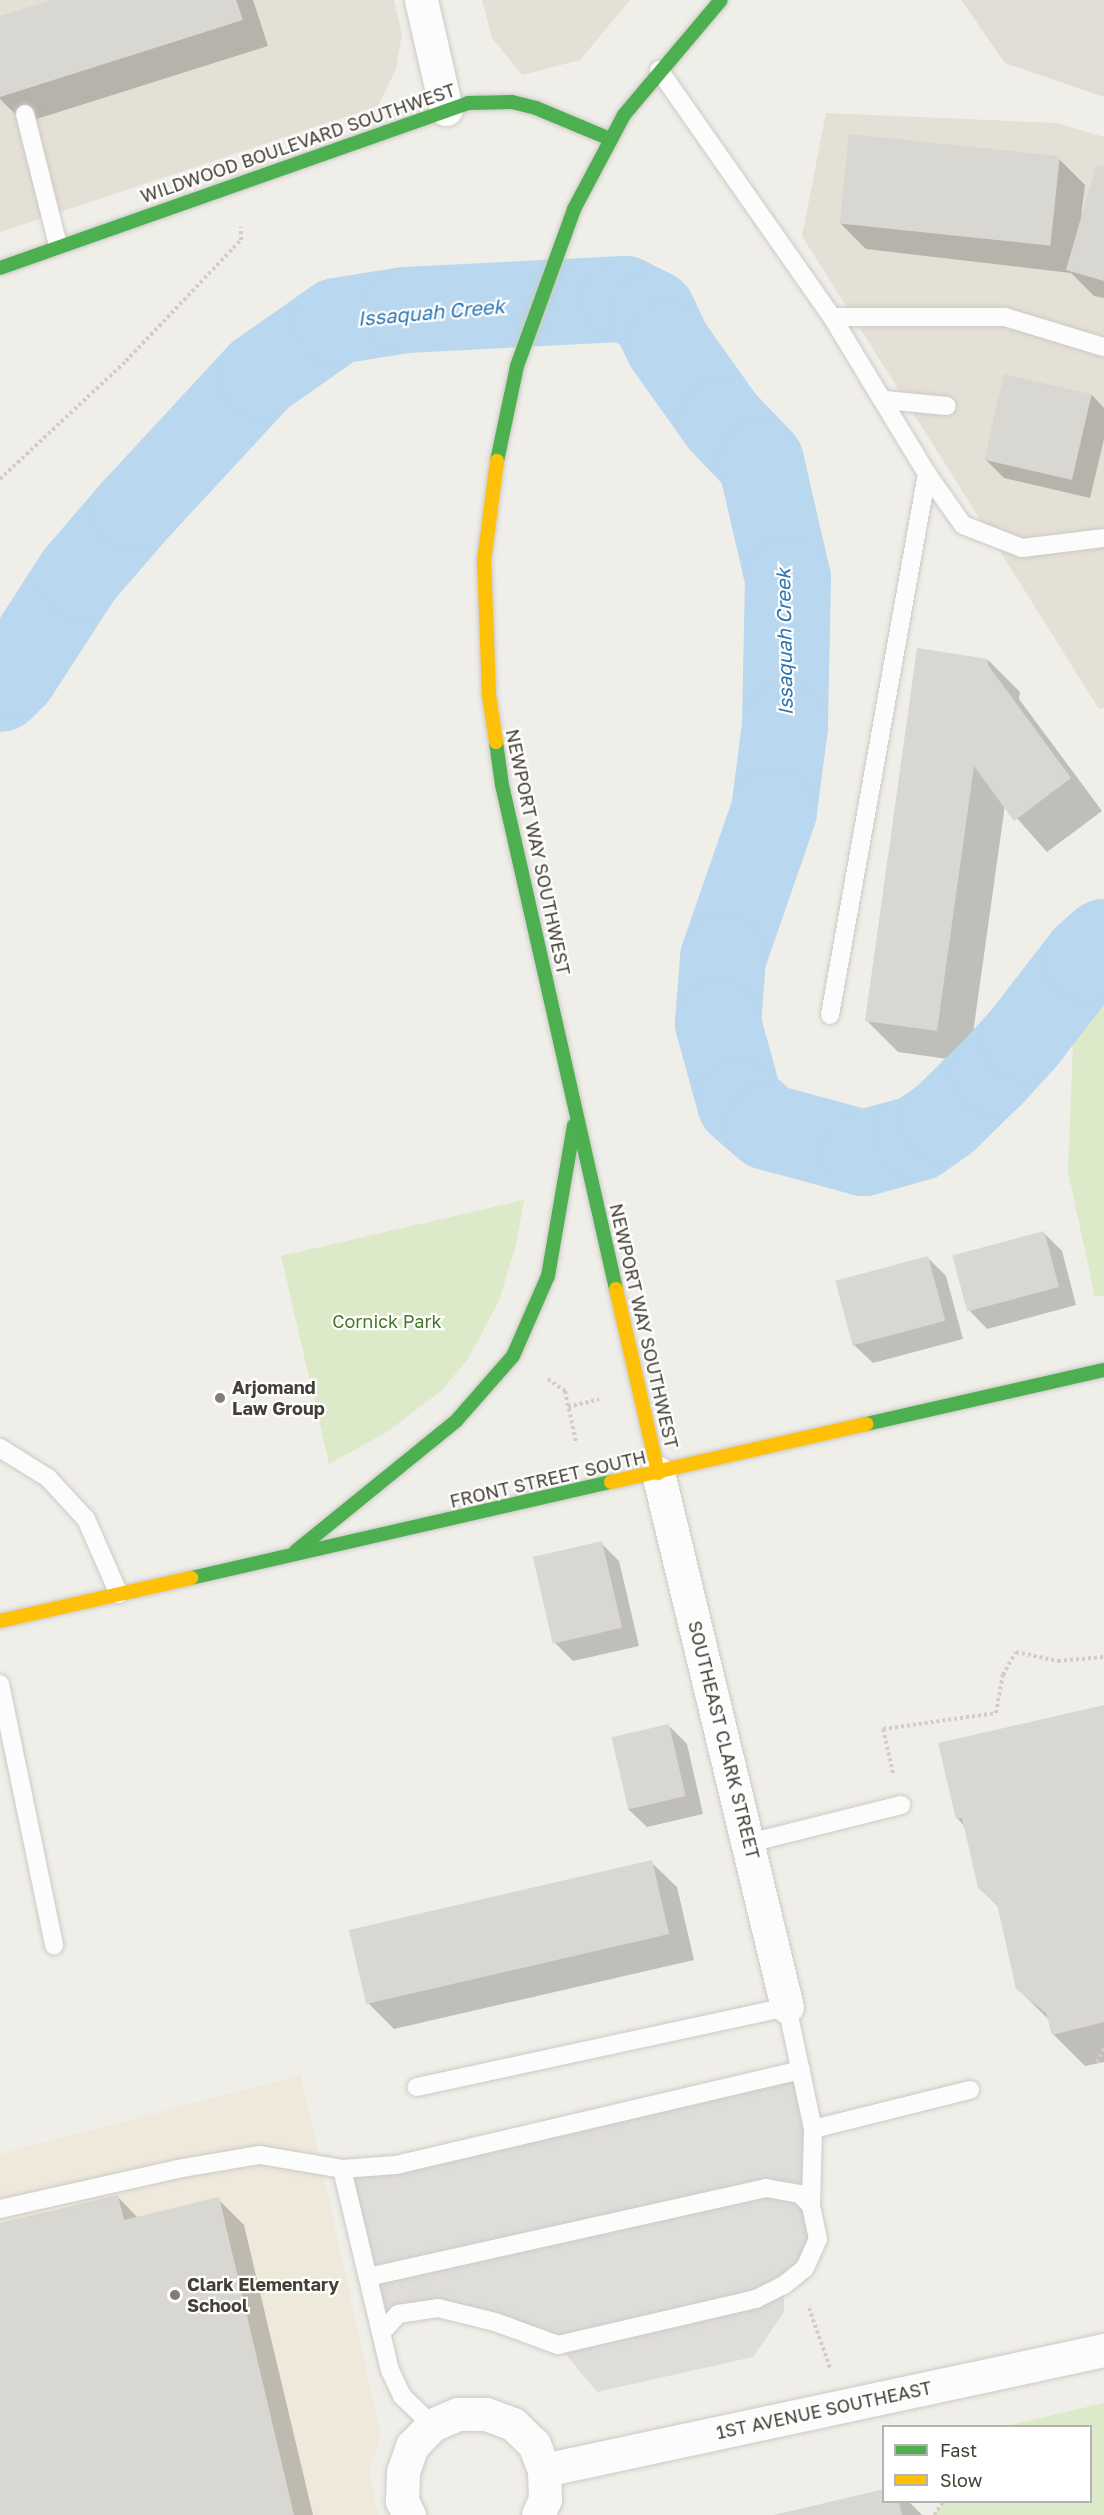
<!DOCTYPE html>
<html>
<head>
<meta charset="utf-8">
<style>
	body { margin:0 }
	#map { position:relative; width:1104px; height:2515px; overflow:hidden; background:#f0eee9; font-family:"Golos Text",sans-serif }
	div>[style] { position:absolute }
	.residential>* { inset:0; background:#e4e0d6 }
	.industrial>* { inset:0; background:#e0ddd7 }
	.education>* { inset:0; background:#eee9db }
	.green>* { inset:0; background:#dceac9 }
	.parking>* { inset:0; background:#dfddd9 }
	.shadow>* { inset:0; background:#0003 }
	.river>* { height:86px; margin:-43px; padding:0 43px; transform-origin:43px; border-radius:43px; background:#b9d7ee }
	.building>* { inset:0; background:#d9d7d1; transform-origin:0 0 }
	.path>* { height:4px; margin-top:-2px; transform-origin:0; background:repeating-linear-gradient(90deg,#d1ceca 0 3px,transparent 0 6px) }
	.roads { filter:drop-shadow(0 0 2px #cccac5) drop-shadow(0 0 2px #cccac5) }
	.lane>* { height:18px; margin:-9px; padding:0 9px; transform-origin:9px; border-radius:9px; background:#fdfcfc }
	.street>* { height:33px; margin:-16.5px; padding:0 16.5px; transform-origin:16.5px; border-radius:16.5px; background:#fdfcfc }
	.fast>* { height:14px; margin:-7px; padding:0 7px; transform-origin:7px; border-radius:7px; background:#4caf50 }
	.slow>* { height:14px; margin:-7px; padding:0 7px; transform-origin:7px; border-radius:7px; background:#ffc107 }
	.dots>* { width:16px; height:16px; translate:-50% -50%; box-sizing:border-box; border:3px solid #fff; border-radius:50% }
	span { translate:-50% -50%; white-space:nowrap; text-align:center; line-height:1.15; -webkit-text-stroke:4.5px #fff; paint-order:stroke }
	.street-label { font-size:18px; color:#454035 }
	.park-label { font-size:18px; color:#447729 }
	.poi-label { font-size:18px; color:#454035; font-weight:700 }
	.left { translate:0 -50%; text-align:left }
	.water-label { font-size:20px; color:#2f75b1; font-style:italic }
	.legend { position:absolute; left:882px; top:2425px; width:210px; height:78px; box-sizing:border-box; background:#fff; border:2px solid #b5b3ae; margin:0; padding:8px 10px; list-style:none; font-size:18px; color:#454035 }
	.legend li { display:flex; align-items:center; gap:12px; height:30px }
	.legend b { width:30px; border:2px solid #b5b3ae }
</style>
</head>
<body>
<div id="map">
	<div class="residential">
		<div style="clip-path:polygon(0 0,394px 0,402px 34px,396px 69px,378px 106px,0 232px)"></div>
		<div style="clip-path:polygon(482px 0,630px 0,580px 60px,522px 75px,492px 38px)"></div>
		<div style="clip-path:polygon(826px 113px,1057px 123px,1104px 137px,1104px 708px,1099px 709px,802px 236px)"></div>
	</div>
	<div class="industrial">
		<div style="clip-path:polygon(961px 0,1104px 0,1104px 97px,1005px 63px)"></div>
	</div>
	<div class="education">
		<div style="clip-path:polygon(301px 2075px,381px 2436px,369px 2471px,378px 2515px,0 2515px,0 2154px)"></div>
	</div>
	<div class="green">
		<div style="clip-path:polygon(1104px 988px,1104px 1295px,1095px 1297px,1068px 1172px,1074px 1016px)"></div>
		<div style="clip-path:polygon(524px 1200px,516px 1245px,499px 1301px,468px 1359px,441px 1391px,387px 1432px,329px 1464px,281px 1256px)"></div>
		<div style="clip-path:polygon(1104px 2403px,1104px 2515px,934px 2515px,943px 2502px,1090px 2502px,1090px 2426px,1006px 2426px)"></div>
	</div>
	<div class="parking">
		<div style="clip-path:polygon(801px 2070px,818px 2239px,784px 2285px,784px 2312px,753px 2357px,597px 2392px,558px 2345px,418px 2309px,382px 2332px,342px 2169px)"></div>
	</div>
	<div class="shadow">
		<div style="clip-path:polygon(57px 0,253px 0,268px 46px,24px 123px,0 99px,0 18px)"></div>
		<div style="clip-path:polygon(1059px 159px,1085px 185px,1081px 216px,1104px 168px,1104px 298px,1094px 296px,1071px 273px,866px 249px,840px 223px)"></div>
		<div style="clip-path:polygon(1005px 375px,1092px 395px,1104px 408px,1104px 439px,1090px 498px,1004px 478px,986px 460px)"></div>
		<div style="clip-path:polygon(988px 660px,1020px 692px,1019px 699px,1102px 811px,1047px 852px,1005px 805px,969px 1062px,898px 1052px,866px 1020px)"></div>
		<div style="clip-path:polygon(1044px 1233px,1062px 1251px,1076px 1305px,987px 1329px,969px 1310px)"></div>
		<div style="clip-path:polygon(928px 1258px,946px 1276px,963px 1339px,873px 1363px,854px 1345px)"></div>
		<div style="clip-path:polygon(601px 1543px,619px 1561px,639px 1646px,573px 1661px,555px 1643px)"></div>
		<div style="clip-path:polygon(1104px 1706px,1104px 2062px,1085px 2066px,1053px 2034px,1049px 2020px,1017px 1988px,1000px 1908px,979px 1888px,965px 1827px,957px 1818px)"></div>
		<div style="clip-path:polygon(669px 1726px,687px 1744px,703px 1814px,647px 1827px,628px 1809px)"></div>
		<div style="clip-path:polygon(651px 1862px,677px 1887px,694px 1960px,394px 2029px,368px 2003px)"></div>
		<div style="clip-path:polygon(118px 2197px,138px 2218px,218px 2199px,244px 2225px,313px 2515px,0 2515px,0 2225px)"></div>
		<div style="clip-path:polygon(884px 2502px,909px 2502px,922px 2515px,777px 2515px)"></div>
	</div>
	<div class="river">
		<div style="left:0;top:689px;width:21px;rotate:-45deg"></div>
		<div style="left:15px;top:674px;width:118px;rotate:-57.1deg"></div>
		<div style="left:79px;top:575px;width:87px;rotate:-49.2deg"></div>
		<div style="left:136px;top:509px;width:183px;rotate:-47.2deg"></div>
		<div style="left:260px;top:375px;width:94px;rotate:-35deg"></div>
		<div style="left:337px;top:321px;width:69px;rotate:-9.2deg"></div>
		<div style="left:405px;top:310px;width:220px;rotate:-2.9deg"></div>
		<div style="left:625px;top:299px;width:31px;rotate:27deg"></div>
		<div style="left:653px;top:313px;width:35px;rotate:65deg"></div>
		<div style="left:668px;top:345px;width:93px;rotate:54.6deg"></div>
		<div style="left:722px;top:421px;width:57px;rotate:46.4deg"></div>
		<div style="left:761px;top:462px;width:120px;rotate:77deg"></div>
		<div style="left:788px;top:579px;width:147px;rotate:91.2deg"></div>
		<div style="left:785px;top:726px;width:86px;rotate:97.4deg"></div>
		<div style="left:774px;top:811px;width:156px;rotate:109.1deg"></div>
		<div style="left:723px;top:958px;width:65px;rotate:94.4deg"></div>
		<div style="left:718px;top:1023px;width:83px;rotate:74.6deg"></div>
		<div style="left:740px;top:1103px;width:37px;rotate:41deg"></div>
		<div style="left:768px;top:1127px;width:99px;rotate:15.2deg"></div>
		<div style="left:864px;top:1153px;width:56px;rotate:-15.5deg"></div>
		<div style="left:918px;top:1138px;width:32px;rotate:-35deg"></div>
		<div style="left:944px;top:1120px;width:70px;rotate:-44.4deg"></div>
		<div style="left:994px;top:1071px;width:45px;rotate:-47.7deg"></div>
		<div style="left:1024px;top:1038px;width:101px;rotate:-52.2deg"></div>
		<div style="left:1086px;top:958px;width:24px;rotate:-42deg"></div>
	</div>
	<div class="building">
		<div style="clip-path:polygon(52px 0,236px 0,243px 20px,0 97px,0 16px)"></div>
		<div style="left:849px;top:134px;width:212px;height:90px;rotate:6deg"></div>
		<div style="clip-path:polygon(1096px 165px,1104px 167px,1104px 281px,1066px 270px)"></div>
		<div style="left:1004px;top:374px;width:90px;height:88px;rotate:13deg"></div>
		<div style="clip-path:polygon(917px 648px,988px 659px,988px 665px,1071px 778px,1014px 821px,974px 766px,937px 1031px,865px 1021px)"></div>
		<div style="left:1044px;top:1231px;width:58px;height:95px;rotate:75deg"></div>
		<div style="left:928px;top:1256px;width:67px;height:96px;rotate:75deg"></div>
		<div style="left:602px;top:1541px;width:89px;height:71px;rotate:77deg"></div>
		<div style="clip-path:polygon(1104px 1705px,1104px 2022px,1052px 2035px,1046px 2013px,1016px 1989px,997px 1904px,978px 1888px,962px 1818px,956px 1819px,938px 1743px)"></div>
		<div style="left:669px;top:1724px;width:74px;height:59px;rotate:77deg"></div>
		<div style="left:652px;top:1860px;width:76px;height:311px;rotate:77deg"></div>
		<div style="clip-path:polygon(118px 2195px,124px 2220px,219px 2197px,294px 2515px,0 2515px,0 2223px)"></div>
		<div style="clip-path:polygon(884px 2489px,884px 2502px,899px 2502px,902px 2515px,774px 2515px)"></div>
	</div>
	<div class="path">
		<div style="left:0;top:479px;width:173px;rotate:-43.1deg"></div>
		<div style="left:126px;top:361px;width:167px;rotate:-46.5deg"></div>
		<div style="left:241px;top:240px;width:13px;rotate:-90deg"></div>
		<div style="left:548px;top:1379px;width:21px;rotate:35deg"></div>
		<div style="left:565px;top:1391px;width:52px;rotate:77.8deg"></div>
		<div style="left:568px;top:1407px;width:32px;rotate:-14deg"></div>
		<div style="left:893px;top:1773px;width:45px;rotate:-102.8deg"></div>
		<div style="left:883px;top:1729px;width:114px;rotate:-8.1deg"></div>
		<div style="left:996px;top:1713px;width:39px;rotate:-80deg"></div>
		<div style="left:1003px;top:1675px;width:26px;rotate:-61deg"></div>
		<div style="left:1016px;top:1652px;width:43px;rotate:12.1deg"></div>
		<div style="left:1058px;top:1661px;width:46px;rotate:-5deg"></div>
		<div style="left:1097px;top:2062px;width:16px;rotate:-63deg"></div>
		<div style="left:809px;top:2308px;width:64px;rotate:70.7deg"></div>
		<div style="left:934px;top:2515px;width:16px;rotate:-55deg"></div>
	</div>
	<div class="roads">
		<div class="lane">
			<div style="left:659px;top:70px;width:302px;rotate:55deg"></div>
			<div style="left:832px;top:317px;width:184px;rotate:58.8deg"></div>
			<div style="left:927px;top:474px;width:62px;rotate:54.8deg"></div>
			<div style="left:963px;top:525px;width:63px;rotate:21.3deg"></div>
			<div style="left:1022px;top:548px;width:83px;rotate:-7deg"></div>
			<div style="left:25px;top:114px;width:135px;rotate:75.9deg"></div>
			<div style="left:832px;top:317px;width:173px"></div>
			<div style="left:1005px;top:317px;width:103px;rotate:16.9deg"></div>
			<div style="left:885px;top:400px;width:62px;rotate:5.5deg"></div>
			<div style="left:830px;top:1015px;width:550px;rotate:-79.84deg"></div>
			<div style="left:0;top:1448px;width:57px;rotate:32deg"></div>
			<div style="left:48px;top:1478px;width:56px;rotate:47.2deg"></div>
			<div style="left:86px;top:1519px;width:82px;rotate:66.3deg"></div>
			<div style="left:0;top:1684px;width:267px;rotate:78.3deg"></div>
			<div style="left:749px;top:1843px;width:157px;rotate:-14deg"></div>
			<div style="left:813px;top:2129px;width:162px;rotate:-14deg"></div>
			<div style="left:342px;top:2169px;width:207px;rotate:76.6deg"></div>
			<div style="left:390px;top:2370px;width:29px;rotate:65deg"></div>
			<div style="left:402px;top:2396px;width:42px;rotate:44deg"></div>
			<div style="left:0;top:2209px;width:181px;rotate:-12.7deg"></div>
			<div style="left:177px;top:2169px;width:84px;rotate:-9.6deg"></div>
			<div style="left:260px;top:2155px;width:83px;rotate:9.7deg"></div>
			<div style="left:342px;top:2169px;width:54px;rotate:-4.2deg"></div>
			<div style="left:396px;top:2165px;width:416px;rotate:-13.2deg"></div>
			<div style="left:368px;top:2277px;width:408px;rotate:-12.6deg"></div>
			<div style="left:766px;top:2188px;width:35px;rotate:10deg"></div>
			<div style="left:800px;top:2194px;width:16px;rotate:47deg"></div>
			<div style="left:382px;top:2332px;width:24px;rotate:-48deg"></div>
			<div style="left:398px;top:2314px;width:40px;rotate:-8.5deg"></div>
			<div style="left:438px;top:2308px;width:59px;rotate:13.8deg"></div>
			<div style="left:495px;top:2322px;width:67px;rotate:20.1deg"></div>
			<div style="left:558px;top:2345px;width:203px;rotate:-13.1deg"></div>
			<div style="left:756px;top:2299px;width:31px;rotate:-27deg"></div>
			<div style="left:784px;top:2285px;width:27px;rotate:-39deg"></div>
			<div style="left:805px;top:2268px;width:32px;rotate:-66deg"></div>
			<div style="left:818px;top:2239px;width:34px;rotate:-102deg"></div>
			<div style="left:811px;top:2206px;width:77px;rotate:-88.5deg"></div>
			<div style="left:813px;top:2129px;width:125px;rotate:-102deg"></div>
			<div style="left:787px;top:2007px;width:379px;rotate:167.8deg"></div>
		</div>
		<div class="street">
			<div style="left:421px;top:0;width:112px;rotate:77.1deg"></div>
			<div style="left:658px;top:1473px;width:549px;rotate:76.42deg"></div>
			<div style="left:544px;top:2470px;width:573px;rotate:-12.09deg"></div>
			<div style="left:409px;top:2515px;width:16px;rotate:-117deg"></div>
			<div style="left:402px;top:2501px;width:29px;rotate:-88deg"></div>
			<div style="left:403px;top:2472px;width:28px;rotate:-71deg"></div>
			<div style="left:412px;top:2446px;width:29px;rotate:-46deg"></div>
			<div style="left:432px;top:2425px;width:28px;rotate:-23deg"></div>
			<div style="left:458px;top:2414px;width:28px"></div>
			<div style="left:486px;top:2414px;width:29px;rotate:20deg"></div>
			<div style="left:513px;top:2424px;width:29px;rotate:44deg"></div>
			<div style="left:534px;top:2444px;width:28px;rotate:69deg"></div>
			<div style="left:544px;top:2470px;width:29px;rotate:88deg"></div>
			<div style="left:545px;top:2499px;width:17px;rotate:114deg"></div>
		</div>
		<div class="fast">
			<div style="left:0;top:268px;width:496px;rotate:-19.4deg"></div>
			<div style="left:468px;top:103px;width:44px;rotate:-1.3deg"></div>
			<div style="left:512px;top:102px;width:25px;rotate:14deg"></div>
			<div style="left:536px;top:108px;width:80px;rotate:22.7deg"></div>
			<div style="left:497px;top:461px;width:97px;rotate:-78.1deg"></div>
			<div style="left:517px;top:366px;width:167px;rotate:-70deg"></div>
			<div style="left:574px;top:209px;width:106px;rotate:-62deg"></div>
			<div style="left:624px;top:115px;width:150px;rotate:-49.9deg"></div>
			<div style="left:496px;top:742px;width:43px;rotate:82.1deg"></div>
			<div style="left:502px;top:785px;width:517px;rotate:77.25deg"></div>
			<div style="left:866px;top:1424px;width:244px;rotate:-12.8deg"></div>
			<div style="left:296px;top:1551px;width:206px;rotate:-39.1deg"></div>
			<div style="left:456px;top:1421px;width:86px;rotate:-48.8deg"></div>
			<div style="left:513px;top:1356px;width:87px;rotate:-66.4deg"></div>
			<div style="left:548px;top:1276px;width:153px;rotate:-80.2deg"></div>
			<div style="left:191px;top:1578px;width:431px;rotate:-12.9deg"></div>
		</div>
		<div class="slow">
			<div style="left:496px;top:742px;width:48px;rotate:-98.5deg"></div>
			<div style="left:489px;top:695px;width:134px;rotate:-92.1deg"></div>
			<div style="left:484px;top:561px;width:101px;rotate:-82.6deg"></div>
			<div style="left:616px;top:1289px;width:189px;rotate:77.1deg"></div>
			<div style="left:611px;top:1482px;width:262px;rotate:-12.8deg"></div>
			<div style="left:0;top:1621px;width:196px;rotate:-12.7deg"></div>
		</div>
	</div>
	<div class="dots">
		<div style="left:220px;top:1398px;background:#817d74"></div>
		<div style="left:175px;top:2295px;background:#817d74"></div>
	</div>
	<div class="street-label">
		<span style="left:298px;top:143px;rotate:-19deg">WILDWOOD BOULEVARD SOUTHWEST</span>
		<span style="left:538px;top:852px;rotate:78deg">NEWPORT WAY SOUTHWEST</span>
		<span style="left:644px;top:1326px;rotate:77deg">NEWPORT WAY SOUTHWEST</span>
		<span style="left:548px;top:1479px;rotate:-13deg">FRONT STREET SOUTH</span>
		<span style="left:724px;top:1740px;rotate:76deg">SOUTHEAST CLARK STREET</span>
		<span style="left:824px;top:2410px;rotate:-12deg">1ST AVENUE SOUTHEAST</span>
	</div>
	<div class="park-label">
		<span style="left:387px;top:1321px">Cornick Park</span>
	</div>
	<div class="poi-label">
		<span class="left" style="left:232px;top:1398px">Arjomand<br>Law Group</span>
		<span class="left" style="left:187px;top:2295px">Clark Elementary<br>School</span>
	</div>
	<div class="water-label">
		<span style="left:431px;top:312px;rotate:-5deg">Issaquah Creek</span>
		<span style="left:784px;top:642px;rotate:-91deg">Issaquah Creek</span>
	</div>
	<ul class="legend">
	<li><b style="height:8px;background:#4caf50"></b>Fast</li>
	<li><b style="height:8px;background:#ffc107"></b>Slow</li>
	</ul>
</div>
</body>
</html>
